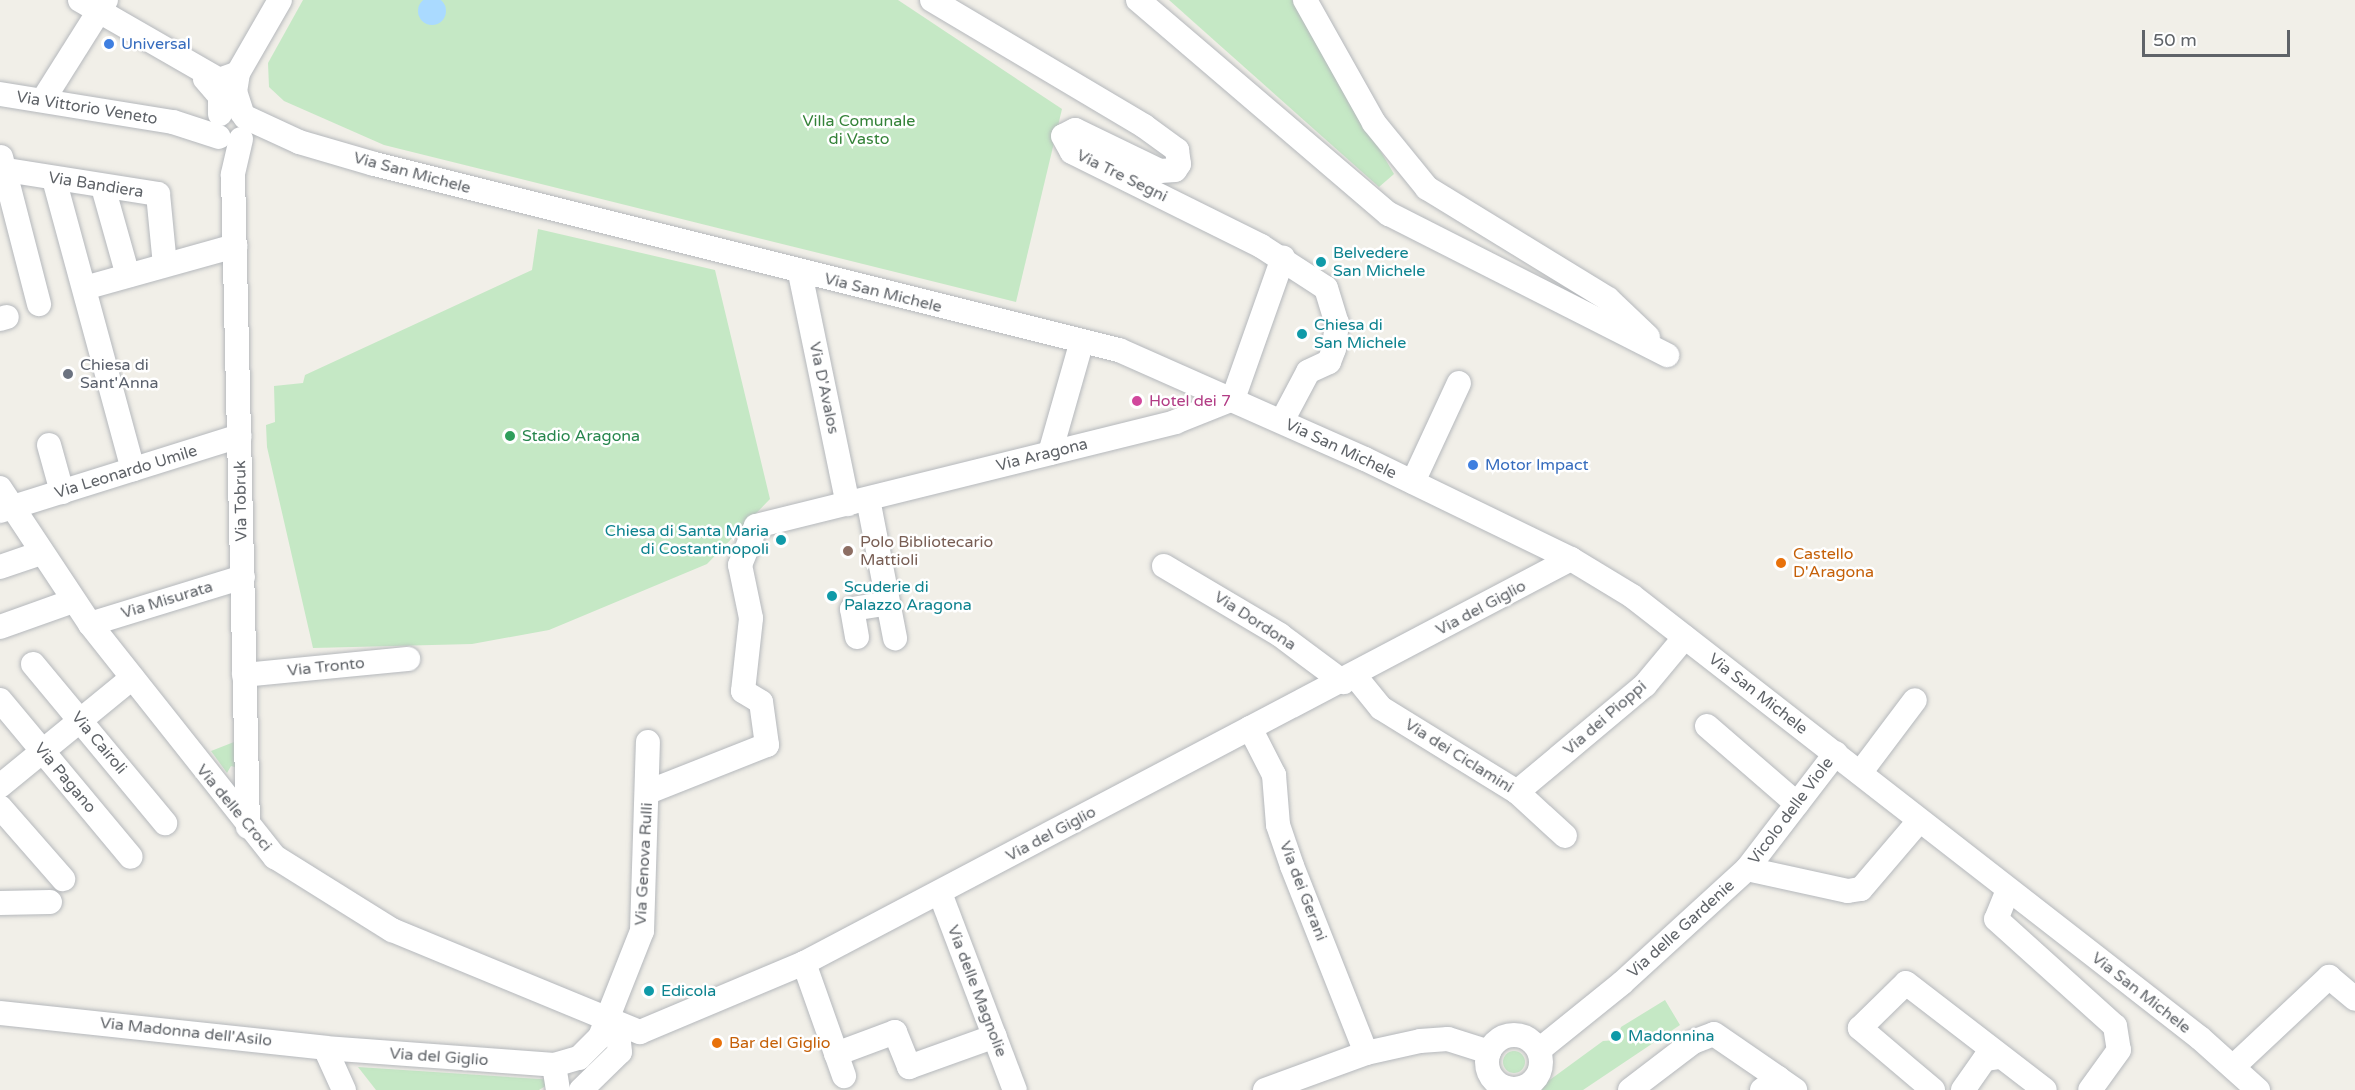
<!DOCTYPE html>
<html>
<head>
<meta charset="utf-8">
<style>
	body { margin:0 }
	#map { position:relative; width:2355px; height:1090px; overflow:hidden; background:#f1efe8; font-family:"Varela Round",sans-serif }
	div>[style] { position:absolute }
	.green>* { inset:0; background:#c5e8c5 }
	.round { border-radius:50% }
	.water>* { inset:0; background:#aadaff }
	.roads { filter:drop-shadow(0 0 2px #b5b8bc) drop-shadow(0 0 2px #b5b8bc) }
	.minor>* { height:24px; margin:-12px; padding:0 12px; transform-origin:12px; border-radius:12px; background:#fff }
	.minor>.ring { margin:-12px; padding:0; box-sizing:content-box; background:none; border:24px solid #fff; border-radius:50% }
	.dots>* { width:16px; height:16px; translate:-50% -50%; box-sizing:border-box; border:3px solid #fff; border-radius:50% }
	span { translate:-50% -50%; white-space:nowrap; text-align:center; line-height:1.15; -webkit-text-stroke:5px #fff; paint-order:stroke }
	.shop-label { font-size:16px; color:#366cbe }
	.left { translate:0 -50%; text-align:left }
	.street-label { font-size:16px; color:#5f6368 }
	.park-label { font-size:16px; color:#348238 }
	.culture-label { font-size:16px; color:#0d838f }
	.right { translate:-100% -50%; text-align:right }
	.worship-label { font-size:16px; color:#5b616d }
	.hotel-label { font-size:16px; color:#b23c85 }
	.leisure-label { font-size:16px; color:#27864d }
	.education-label { font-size:16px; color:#785e54 }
	.food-label { font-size:16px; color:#c56008 }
	.scale { position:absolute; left:2142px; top:30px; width:148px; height:27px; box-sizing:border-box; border:3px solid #5f6368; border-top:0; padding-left:8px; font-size:18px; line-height:21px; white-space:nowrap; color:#5f6368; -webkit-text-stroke:4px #fff; paint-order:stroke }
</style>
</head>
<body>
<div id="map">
	<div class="green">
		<div style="clip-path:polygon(303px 0,898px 0,1062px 109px,1016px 302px,384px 145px,284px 101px,269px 87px,268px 63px)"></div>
		<div style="clip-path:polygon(1169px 0,1292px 0,1394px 174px,1379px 187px)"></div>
		<div style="clip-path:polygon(538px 229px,715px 270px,770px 499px,707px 564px,549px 630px,472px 644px,313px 648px,267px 447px,266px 425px,275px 422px,274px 386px,303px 383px,305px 375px,532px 270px)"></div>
		<div style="clip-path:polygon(234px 742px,238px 768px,231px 766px,227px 773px,211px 751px)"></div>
		<div style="clip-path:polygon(1665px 1000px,1680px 1025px,1583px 1090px,1536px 1090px,1603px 1041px,1617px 1040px,1621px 1027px)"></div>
		<div class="round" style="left:1503px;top:1051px;width:22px;height:22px"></div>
		<div style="clip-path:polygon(358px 1067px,555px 1080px,539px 1090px,376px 1090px)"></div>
	</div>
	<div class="water">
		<div class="round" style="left:418px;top:-3px;width:28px;height:28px"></div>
	</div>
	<div class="roads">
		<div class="minor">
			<div style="left:80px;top:0;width:160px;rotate:29.9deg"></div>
			<div style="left:219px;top:80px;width:20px;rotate:-20deg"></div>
			<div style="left:932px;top:0;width:247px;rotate:30.7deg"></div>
			<div style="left:1144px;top:126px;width:41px;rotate:36deg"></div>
			<div style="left:1177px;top:150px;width:14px;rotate:82deg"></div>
			<div style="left:1179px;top:164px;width:7px;rotate:124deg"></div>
			<div style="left:1175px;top:170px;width:15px;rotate:176deg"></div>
			<div style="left:1160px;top:171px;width:94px;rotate:-154.2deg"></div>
			<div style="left:1075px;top:130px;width:13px;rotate:153deg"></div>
			<div style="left:1063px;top:136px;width:18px;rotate:61deg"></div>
			<div style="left:1072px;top:152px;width:211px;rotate:26.4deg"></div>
			<div style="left:1261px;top:246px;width:77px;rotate:32.9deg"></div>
			<div style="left:1326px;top:288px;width:37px;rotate:73deg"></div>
			<div style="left:1337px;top:323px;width:26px;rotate:97deg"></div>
			<div style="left:1334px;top:349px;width:14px;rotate:111deg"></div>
			<div style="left:1329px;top:362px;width:23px;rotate:155deg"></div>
			<div style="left:1308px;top:372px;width:55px;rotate:118deg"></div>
			<div style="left:1138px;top:0;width:330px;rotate:40.5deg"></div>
			<div style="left:1389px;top:214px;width:312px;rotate:26.9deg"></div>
			<div style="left:1305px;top:0;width:141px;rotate:60.7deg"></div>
			<div style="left:1374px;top:123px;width:84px;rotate:50.8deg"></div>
			<div style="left:1427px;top:188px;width:212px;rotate:31.5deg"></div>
			<div style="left:1608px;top:299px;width:55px;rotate:43.5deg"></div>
			<div style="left:205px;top:79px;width:23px;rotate:49deg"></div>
			<div style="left:220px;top:96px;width:18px;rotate:90deg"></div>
			<div style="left:0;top:94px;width:175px;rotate:9.2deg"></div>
			<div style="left:173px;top:122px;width:48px;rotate:18.1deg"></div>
			<div style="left:43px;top:100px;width:118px;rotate:-57.8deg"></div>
			<div style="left:242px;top:113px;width:22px;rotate:-108deg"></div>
			<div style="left:235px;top:92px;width:19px;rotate:-81deg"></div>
			<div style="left:238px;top:73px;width:84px;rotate:-60.1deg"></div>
			<div style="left:245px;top:117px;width:60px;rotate:24.8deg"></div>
			<div style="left:299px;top:142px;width:78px;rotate:16.3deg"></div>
			<div style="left:374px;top:164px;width:768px;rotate:14.02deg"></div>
			<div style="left:1119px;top:350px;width:269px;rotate:23.9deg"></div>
			<div style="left:1365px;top:459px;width:229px;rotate:25.9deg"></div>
			<div style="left:1571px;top:559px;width:71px;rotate:31.2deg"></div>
			<div style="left:1632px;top:596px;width:720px;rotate:37.89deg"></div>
			<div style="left:2200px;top:1038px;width:78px;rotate:41.9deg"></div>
			<div style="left:241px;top:139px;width:37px;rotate:103deg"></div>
			<div style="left:233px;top:175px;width:652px;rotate:88.68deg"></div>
			<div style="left:1px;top:157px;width:152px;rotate:75.5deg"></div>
			<div style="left:0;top:169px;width:160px;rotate:9deg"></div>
			<div style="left:158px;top:194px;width:71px;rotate:84.4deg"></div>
			<div style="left:54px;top:179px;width:301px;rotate:74.8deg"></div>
			<div style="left:103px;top:187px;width:92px;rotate:74.3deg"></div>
			<div style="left:800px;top:273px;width:236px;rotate:78.3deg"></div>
			<div style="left:88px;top:287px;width:153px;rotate:-15.6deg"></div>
			<div style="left:0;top:319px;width:7px;rotate:-16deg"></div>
			<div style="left:49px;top:445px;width:49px;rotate:74.5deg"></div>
			<div style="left:1050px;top:453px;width:116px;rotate:-74.1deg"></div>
			<div style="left:1413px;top:482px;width:109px;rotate:-65.1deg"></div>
			<div style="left:0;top:488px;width:163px;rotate:56.5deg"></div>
			<div style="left:90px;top:624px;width:298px;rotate:51.6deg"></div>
			<div style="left:275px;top:857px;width:138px;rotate:32deg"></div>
			<div style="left:392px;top:930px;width:268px;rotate:22.4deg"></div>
			<div style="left:640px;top:1032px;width:178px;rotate:-22.8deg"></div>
			<div style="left:804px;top:963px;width:867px;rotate:-27.78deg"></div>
			<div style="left:868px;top:499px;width:142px;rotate:79deg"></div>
			<div style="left:0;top:511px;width:251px;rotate:-17.4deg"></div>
			<div style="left:1164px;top:566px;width:135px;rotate:30.7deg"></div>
			<div style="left:1280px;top:635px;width:79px;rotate:36.7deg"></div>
			<div style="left:0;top:567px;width:43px;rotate:-18.9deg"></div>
			<div style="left:90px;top:624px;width:160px;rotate:-17.1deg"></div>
			<div style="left:0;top:627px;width:77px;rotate:-19.6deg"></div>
			<div style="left:857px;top:637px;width:28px;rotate:-100deg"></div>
			<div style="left:852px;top:609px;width:36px;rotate:-9deg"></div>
			<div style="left:33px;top:664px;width:207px;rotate:50.3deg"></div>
			<div style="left:244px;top:675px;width:165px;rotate:-5.6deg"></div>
			<div style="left:1355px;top:676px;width:41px;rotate:50.9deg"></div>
			<div style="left:1381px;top:708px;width:160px;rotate:31.7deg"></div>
			<div style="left:1517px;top:792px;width:65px;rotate:42.5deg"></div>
			<div style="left:0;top:700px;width:204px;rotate:50.2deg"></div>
			<div style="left:1707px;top:726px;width:119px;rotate:40.9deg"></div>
			<div style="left:1250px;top:728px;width:53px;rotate:62.9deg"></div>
			<div style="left:1274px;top:775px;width:50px;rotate:85.4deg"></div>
			<div style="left:1278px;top:825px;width:43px;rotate:71.1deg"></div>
			<div style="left:1292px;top:866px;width:201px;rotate:68.4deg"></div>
			<div style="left:1860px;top:773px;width:91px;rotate:-53deg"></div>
			<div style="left:0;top:786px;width:171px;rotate:-39.3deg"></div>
			<div style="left:648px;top:792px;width:128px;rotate:-21.6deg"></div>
			<div style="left:767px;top:745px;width:43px;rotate:-97.9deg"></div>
			<div style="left:761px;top:702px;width:21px;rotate:-149deg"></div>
			<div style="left:743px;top:691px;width:73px;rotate:-83.7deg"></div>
			<div style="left:751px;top:618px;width:54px;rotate:-101.7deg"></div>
			<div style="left:740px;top:565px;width:42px;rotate:-67.7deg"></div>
			<div style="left:756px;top:526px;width:432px;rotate:-13.9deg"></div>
			<div style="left:1175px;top:422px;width:62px;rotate:-21.6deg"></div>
			<div style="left:1233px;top:399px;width:150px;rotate:-70.5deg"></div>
			<div style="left:1517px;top:792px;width:167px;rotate:-39.9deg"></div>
			<div style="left:1645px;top:685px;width:62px;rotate:-50.2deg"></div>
			<div style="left:0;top:807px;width:96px;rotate:48.8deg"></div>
			<div style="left:1747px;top:869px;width:146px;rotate:-52.5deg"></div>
			<div style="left:2008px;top:890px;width:31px;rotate:112deg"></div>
			<div style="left:1996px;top:919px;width:160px;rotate:42deg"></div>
			<div style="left:2115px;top:1026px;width:24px;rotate:81deg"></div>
			<div style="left:2119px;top:1050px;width:49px;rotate:125.9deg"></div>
			<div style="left:940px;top:893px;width:211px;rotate:69.2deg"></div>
			<div style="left:0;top:903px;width:50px;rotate:-1.1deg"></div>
			<div style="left:804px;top:963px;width:120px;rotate:70.5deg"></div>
			<div style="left:0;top:1013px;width:327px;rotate:6.1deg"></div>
			<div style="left:325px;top:1048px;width:230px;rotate:4.2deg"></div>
			<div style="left:554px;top:1065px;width:26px;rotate:-16deg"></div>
			<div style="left:579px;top:1058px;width:30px;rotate:-45deg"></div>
			<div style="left:600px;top:1037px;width:114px;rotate:-68.4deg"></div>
			<div style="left:642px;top:931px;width:189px;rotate:-88.2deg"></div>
			<div class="ring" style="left:1487px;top:1035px;width:30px;height:30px"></div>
			<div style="left:325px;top:1048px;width:46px;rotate:65.7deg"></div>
			<div style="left:1539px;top:1050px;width:107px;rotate:-38.9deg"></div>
			<div style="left:1622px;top:983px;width:169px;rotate:-42.4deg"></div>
			<div style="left:1747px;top:869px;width:103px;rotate:12.3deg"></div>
			<div style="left:1848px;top:891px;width:13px;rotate:-9deg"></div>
			<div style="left:1861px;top:889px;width:89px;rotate:-49.5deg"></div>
			<div style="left:836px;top:1054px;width:63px;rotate:-20.4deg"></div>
			<div style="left:895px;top:1032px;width:38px;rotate:68deg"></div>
			<div style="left:909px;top:1067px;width:91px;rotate:-19.8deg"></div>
			<div style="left:554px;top:1065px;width:25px;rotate:81deg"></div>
			<div style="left:2233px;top:1067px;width:132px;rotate:-43.2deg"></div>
			<div style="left:2329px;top:977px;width:34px;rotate:40deg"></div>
			<div style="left:581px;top:1090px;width:54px;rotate:-44.3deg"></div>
			<div style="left:620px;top:1052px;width:20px;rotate:-96deg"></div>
			<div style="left:618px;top:1032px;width:19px;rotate:-129deg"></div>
			<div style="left:1265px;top:1090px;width:108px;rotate:-20.1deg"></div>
			<div style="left:1366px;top:1053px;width:55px;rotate:-12.5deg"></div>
			<div style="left:1420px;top:1041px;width:28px;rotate:-4deg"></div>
			<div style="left:1448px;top:1039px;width:43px;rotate:17.6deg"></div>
			<div style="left:1630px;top:1090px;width:79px;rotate:-37.3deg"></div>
			<div style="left:1693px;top:1042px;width:22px;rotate:-21deg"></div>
			<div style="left:1714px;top:1034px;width:78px;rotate:34.5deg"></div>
			<div style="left:1762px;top:1090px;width:20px;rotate:-37deg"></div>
			<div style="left:1778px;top:1078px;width:21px;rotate:35deg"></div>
			<div style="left:1933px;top:1090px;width:96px;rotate:-139.7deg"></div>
			<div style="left:1860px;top:1028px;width:64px;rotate:-44.4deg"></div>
			<div style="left:1906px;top:983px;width:175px;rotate:37.6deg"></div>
			<div style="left:1963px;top:1090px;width:38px;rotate:-55deg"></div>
			<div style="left:1985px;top:1059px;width:15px;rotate:-8deg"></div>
		</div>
	</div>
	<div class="dots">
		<div style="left:109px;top:44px;background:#3f7fe0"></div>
		<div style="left:1321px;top:262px;background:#0f9aa8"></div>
		<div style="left:1302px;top:334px;background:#0f9aa8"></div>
		<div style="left:68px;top:374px;background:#6b7280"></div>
		<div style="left:1137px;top:401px;background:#d1479c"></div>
		<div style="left:510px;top:436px;background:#2e9e5b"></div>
		<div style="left:1473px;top:465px;background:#3f7fe0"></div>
		<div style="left:781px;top:540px;background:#0f9aa8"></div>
		<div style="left:848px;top:551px;background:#8d6e63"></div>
		<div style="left:1781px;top:563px;background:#e8710a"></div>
		<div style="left:832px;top:596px;background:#0f9aa8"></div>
		<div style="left:649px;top:991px;background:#0f9aa8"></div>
		<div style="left:1616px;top:1036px;background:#0f9aa8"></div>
		<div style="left:717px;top:1043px;background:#e8710a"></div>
	</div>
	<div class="shop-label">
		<span class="left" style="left:121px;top:44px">Universal</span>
		<span class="left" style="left:1485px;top:465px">Motor Impact</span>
	</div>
	<div class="street-label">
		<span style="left:87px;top:108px;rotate:9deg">Via Vittorio Veneto</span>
		<span style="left:412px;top:173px;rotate:15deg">Via San Michele</span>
		<span style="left:1122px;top:176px;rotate:26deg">Via Tre Segni</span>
		<span style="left:96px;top:185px;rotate:9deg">Via Bandiera</span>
		<span style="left:883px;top:293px;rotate:14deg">Via San Michele</span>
		<span style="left:824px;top:388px;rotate:78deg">Via D'Avalos</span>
		<span style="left:1341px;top:449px;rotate:25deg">Via San Michele</span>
		<span style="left:1042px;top:455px;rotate:-14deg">Via Aragona</span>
		<span style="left:126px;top:472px;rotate:-17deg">Via Leonardo Umile</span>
		<span style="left:241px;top:501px;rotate:-91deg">Via Tobruk</span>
		<span style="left:167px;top:600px;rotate:-17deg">Via Misurata</span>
		<span style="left:1481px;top:608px;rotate:-28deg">Via del Giglio</span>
		<span style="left:1255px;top:621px;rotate:33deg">Via Dordona</span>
		<span style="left:326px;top:667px;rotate:-6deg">Via Tronto</span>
		<span style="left:1758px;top:694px;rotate:38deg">Via San Michele</span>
		<span style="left:1605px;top:718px;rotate:-41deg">Via dei Pioppi</span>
		<span style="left:99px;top:743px;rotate:50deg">Via Cairoli</span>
		<span style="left:1459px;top:756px;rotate:32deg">Via dei Ciclamini</span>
		<span style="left:65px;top:778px;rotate:50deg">Via Pagano</span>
		<span style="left:234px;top:808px;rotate:50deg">Via delle Croci</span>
		<span style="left:1791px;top:811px;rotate:-53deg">Vicolo delle Viole</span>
		<span style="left:1051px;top:834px;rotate:-28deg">Via del Giglio</span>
		<span style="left:644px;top:864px;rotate:-87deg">Via Genova Rulli</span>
		<span style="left:1303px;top:891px;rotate:69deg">Via dei Gerani</span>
		<span style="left:1681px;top:929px;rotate:-42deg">Via delle Gardenie</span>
		<span style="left:977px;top:991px;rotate:69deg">Via delle Magnolie</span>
		<span style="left:2141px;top:993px;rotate:38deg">Via San Michele</span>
		<span style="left:186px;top:1032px;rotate:6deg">Via Madonna dell'Asilo</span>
		<span style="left:439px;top:1057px;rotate:4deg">Via del Giglio</span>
	</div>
	<div class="park-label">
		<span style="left:859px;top:130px">Villa Comunale<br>di Vasto</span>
	</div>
	<div class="culture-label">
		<span class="left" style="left:1333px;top:262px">Belvedere<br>San Michele</span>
		<span class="left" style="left:1314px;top:334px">Chiesa di<br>San Michele</span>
		<span class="right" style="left:769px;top:540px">Chiesa di Santa Maria<br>di Costantinopoli</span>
		<span class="left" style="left:844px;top:596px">Scuderie di<br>Palazzo Aragona</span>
		<span class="left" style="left:661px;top:991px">Edicola</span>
		<span class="left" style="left:1628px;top:1036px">Madonnina</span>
	</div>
	<div class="worship-label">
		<span class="left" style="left:80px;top:374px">Chiesa di<br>Sant'Anna</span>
	</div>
	<div class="hotel-label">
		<span class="left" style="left:1149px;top:401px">Hotel dei 7</span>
	</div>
	<div class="leisure-label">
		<span class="left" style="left:522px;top:436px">Stadio Aragona</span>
	</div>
	<div class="education-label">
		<span class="left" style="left:860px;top:551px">Polo Bibliotecario<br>Mattioli</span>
	</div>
	<div class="food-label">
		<span class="left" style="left:1793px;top:563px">Castello<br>D'Aragona</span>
		<span class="left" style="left:729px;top:1043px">Bar del Giglio</span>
	</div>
	<div class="scale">50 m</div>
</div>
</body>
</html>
